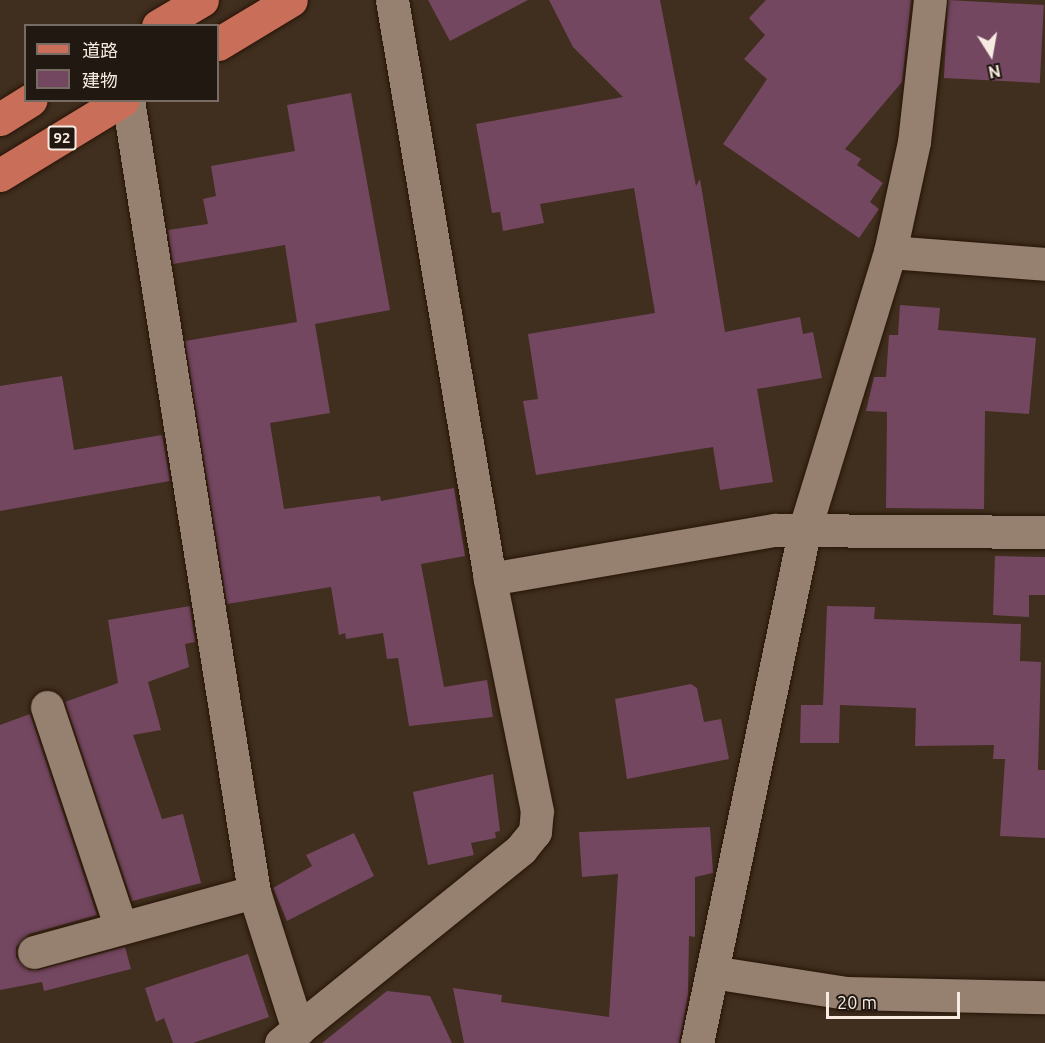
<!DOCTYPE html>
<html>
<head>
<meta charset="utf-8">
<style>
	body { margin:0 }
	#map { position:relative; width:1045px; height:1043px; overflow:hidden; background:#402e1e; font-family:Ubuntu,"Noto Sans JP",sans-serif }
	div>[style] { position:absolute }
	.building>* { inset:0; background:#744761; transform-origin:0 0 }
	.roads { filter:drop-shadow(0 0 2px #261507) drop-shadow(0 0 2px #261507) }
	.minor>* { height:33px; margin:-16.5px; padding:0 16.5px; transform-origin:16.5px; border-radius:16.5px; background:#96806f }
	.major>* { height:33px; margin:-16.5px; padding:0 16.5px; transform-origin:16.5px; border-radius:16.5px; background:#c96f59 }
	span { translate:-50% -50%; white-space:nowrap; text-align:center; line-height:1.15; -webkit-text-stroke:5px #201811; paint-order:stroke }
	.shield-label span { padding:2px 4px; background:#201811; border:2px solid; border-radius:4px; -webkit-text-stroke-width:0 }
	.shield-label { font-size:15px; color:#f7ebe1; font-weight:700 }
	.legend { position:absolute; left:24px; top:24px; width:195px; height:78px; box-sizing:border-box; background:#201811; border:2px solid #766c64; margin:0; padding:8px 10px; list-style:none; font-size:18px; color:#f7ebe1 }
	.legend li { display:flex; align-items:center; gap:12px; height:30px }
	.legend b { width:30px; border:2px solid #766c64 }
	.north { position:absolute; left:961px; top:24px; width:60px; height:60px; -webkit-text-stroke:4px #201811; paint-order:stroke; rotate:169deg; font-size:16px; font-weight:700; line-height:24px; text-align:center; color:#f7ebe1 }
	.north::after { content:''; display:block; margin:auto; width:21px; height:27px; background:#f7ebe1; clip-path:polygon(50% 0,100% 100%,50% 72%,0 100%) }
	.scale { position:absolute; left:826px; top:992px; width:134px; height:27px; box-sizing:border-box; border:3px solid #f7ebe1; border-top:0; padding-left:8px; font-size:18px; line-height:21px; white-space:nowrap; color:#f7ebe1; -webkit-text-stroke:4px #201811; paint-order:stroke }
</style>
</head>
<body>
<div id="map">
	<div class="building">
		<div style="clip-path:polygon(428px 0,528px 0,450px 41px)"></div>
		<div style="clip-path:polygon(549px 0,660px 0,696px 186px,700px 179px,725px 332px,800px 317px,803px 334px,813px 332px,822px 378px,757px 389px,773px 482px,720px 490px,713px 447px,536px 475px,523px 401px,538px 399px,528px 334px,655px 313px,634px 188px,540px 204px,544px 223px,503px 231px,500px 212px,492px 213px,476px 124px,623px 97px,573px 47px)"></div>
		<div style="clip-path:polygon(766px 0,911px 0,902px 82px,845px 149px,861px 159px,857px 165px,883px 183px,870px 202px,879px 209px,859px 238px,723px 144px,767px 79px,744px 59px,765px 35px,749px 18px)"></div>
		<div style="left:948px;top:0;width:96px;height:78px;rotate:3deg"></div>
		<div style="clip-path:polygon(351px 93px,390px 310px,315px 324px,330px 413px,270px 423px,284px 509px,380px 496px,381px 501px,454px 488px,465px 556px,421px 564px,444px 687px,487px 680px,493px 717px,409px 726px,398px 658px,387px 659px,383px 633px,346px 639px,345px 633px,339px 635px,331px 587px,227px 604px,185px 341px,297px 322px,285px 245px,173px 264px,168px 230px,208px 224px,203px 199px,216px 196px,211px 166px,295px 151px,287px 105px)"></div>
		<div style="clip-path:polygon(900px 305px,940px 308px,938px 330px,1036px 338px,1029px 414px,985px 411px,984px 509px,886px 508px,887px 412px,866px 411px,874px 377px,886px 377px,889px 335px,898px 335px)"></div>
		<div style="clip-path:polygon(62px 376px,74px 450px,162px 435px,170px 481px,0 511px,0 386px)"></div>
		<div style="clip-path:polygon(995px 556px,1045px 557px,1045px 595px,1029px 595px,1029px 617px,993px 615px)"></div>
		<div style="clip-path:polygon(190px 606px,195px 642px,185px 644px,189px 667px,148px 682px,161px 730px,133px 735px,162px 819px,183px 814px,201px 883px,132px 901px,65px 702px,118px 683px,108px 620px)"></div>
		<div style="clip-path:polygon(827px 606px,875px 607px,874px 619px,1021px 624px,1020px 661px,1041px 662px,1038px 770px,1045px 770px,1045px 838px,1000px 836px,1005px 759px,993px 759px,994px 745px,915px 746px,916px 708px,840px 705px,839px 743px,800px 743px,801px 705px,839px 705px,823px 705px)"></div>
		<div style="clip-path:polygon(691px 684px,697px 688px,704px 722px,721px 719px,729px 759px,627px 779px,615px 699px)"></div>
		<div style="clip-path:polygon(30px 714px,97px 915px,29px 934px,16px 947px,16px 957px,29px 970px,38px 970px,125px 947px,131px 969px,44px 991px,42px 982px,0 990px,0 725px)"></div>
		<div style="clip-path:polygon(493px 774px,500px 831px,495px 832px,496px 838px,471px 843px,474px 855px,428px 865px,413px 792px)"></div>
		<div style="clip-path:polygon(710px 827px,713px 873px,695px 877px,695px 937px,689px 936px,688px 995px,679px 1043px,464px 1043px,453px 988px,502px 995px,501px 1002px,609px 1017px,618px 874px,582px 877px,579px 832px)"></div>
		<div style="clip-path:polygon(354px 833px,374px 876px,287px 921px,273px 888px,312px 866px,306px 855px)"></div>
		<div style="clip-path:polygon(248px 954px,269px 1017px,193px 1043px,173px 1043px,164px 1018px,156px 1022px,145px 988px)"></div>
		<div style="clip-path:polygon(387px 991px,430px 996px,452px 1043px,322px 1043px)"></div>
	</div>
	<div class="roads">
		<div class="minor">
			<div style="left:128px;top:100px;width:802px;rotate:80.96deg"></div>
			<div style="left:254px;top:892px;width:145px;rotate:72.3deg"></div>
			<div style="left:890px;top:252px;width:155px;rotate:4.4deg"></div>
			<div style="left:490px;top:579px;width:289px;rotate:-9.8deg"></div>
			<div style="left:775px;top:530px;width:270px;rotate:0.4deg"></div>
			<div style="left:47px;top:707px;width:233px;rotate:71.5deg"></div>
			<div style="left:34px;top:952px;width:228px;rotate:-15.3deg"></div>
			<div style="left:712px;top:972px;width:136px;rotate:8.9deg"></div>
			<div style="left:846px;top:993px;width:199px;rotate:1.2deg"></div>
			<div style="left:281px;top:1043px;width:309px;rotate:-38.9deg"></div>
			<div style="left:521px;top:849px;width:22px;rotate:-51deg"></div>
			<div style="left:535px;top:832px;width:21px;rotate:-85deg"></div>
			<div style="left:537px;top:811px;width:237px;rotate:-101.5deg"></div>
			<div style="left:490px;top:579px;width:587px;rotate:-99.61deg"></div>
			<div style="left:697px;top:1043px;width:526px;rotate:-78.16deg"></div>
			<div style="left:805px;top:528px;width:289px;rotate:-72.9deg"></div>
			<div style="left:890px;top:252px;width:113px;rotate:-77.7deg"></div>
			<div style="left:914px;top:142px;width:143px;rotate:-83.6deg"></div>
		</div>
		<div class="major">
			<div style="left:158px;top:26px;width:51px;rotate:-30.6deg"></div>
			<div style="left:218px;top:44px;width:85px;rotate:-31.1deg"></div>
			<div style="left:0;top:119px;width:36px;rotate:-32deg"></div>
			<div style="left:0;top:175px;width:144px;rotate:-31.4deg"></div>
		</div>
	</div>
	<div class="shield-label">
		<span style="left:62px;top:138px">92</span>
	</div>
	<ul class="legend">
	<li><b style="height:8px;background:#c96f59"></b>道路</li>
	<li><b style="height:16px;background:#744761"></b>建物</li>
	</ul>
	<div class="north">N</div>
	<div class="scale">20 m</div>
</div>
</body>
</html>
